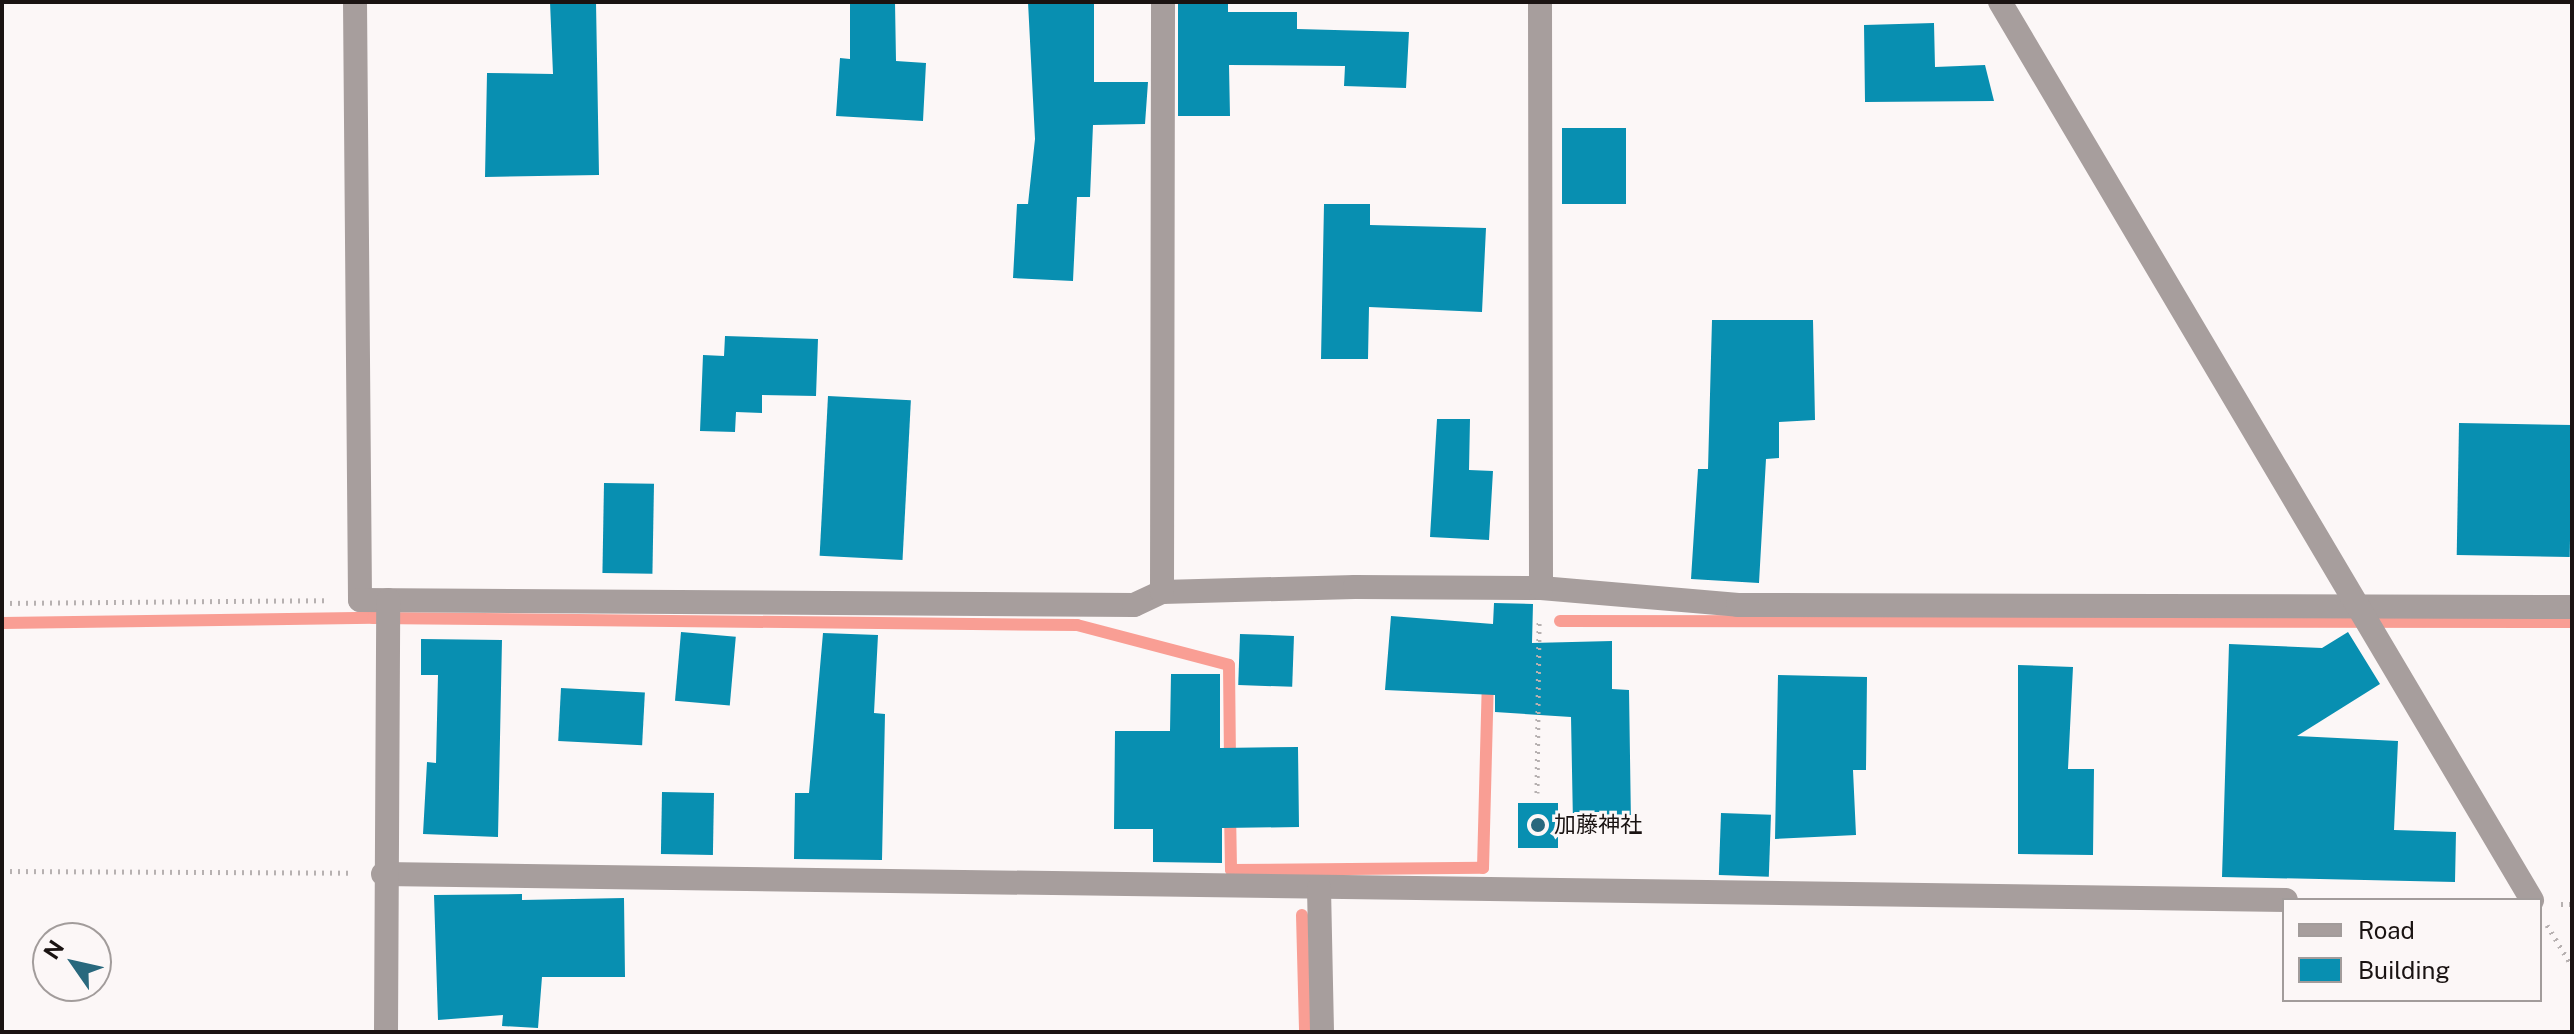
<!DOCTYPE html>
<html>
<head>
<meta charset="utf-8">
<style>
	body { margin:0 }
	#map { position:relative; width:2574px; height:1034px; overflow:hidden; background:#fcf7f7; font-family:"Public Sans","Noto Sans JP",sans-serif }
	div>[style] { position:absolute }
	.stream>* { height:12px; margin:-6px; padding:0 6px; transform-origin:6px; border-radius:6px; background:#f99e94 }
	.building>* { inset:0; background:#088fb1; transform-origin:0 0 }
	.path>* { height:5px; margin-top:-2.5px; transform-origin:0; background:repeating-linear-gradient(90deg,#b7b1b1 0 2px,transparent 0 8px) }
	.street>* { height:24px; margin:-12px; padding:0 12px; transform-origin:12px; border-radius:12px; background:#a79e9d }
	.dots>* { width:22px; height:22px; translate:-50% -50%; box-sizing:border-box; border:4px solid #fcf7f7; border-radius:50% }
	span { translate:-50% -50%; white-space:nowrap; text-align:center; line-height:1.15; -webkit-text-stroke:6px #fcf7f7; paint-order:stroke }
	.poi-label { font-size:22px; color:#1a1312 }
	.left { translate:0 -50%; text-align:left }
	.frame { position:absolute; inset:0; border:4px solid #1a1312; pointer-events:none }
	.legend { position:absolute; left:2282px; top:898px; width:260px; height:104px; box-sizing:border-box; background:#fcf7f7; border:2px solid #a29c9b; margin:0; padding:10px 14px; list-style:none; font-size:24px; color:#1a1312 }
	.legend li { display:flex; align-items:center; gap:16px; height:40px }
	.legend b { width:40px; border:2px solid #a29c9b }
	.north { position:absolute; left:32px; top:922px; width:80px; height:80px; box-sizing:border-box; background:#fcf7f7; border:2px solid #a29c9b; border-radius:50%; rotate:304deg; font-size:22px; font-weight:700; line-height:32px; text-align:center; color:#1a1312 }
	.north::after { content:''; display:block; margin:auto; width:28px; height:36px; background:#29687d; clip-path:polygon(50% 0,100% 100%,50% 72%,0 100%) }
</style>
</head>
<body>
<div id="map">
	<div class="stream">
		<div style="left:1560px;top:621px;width:1012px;rotate:0.06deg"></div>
		<div style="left:2px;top:623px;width:371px;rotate:-0.8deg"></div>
		<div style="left:373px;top:618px;width:704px;rotate:0.57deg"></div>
		<div style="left:1077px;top:625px;width:157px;rotate:14.7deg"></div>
		<div style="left:1229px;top:665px;width:96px;rotate:89.4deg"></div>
		<div style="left:1230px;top:811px;width:59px;rotate:89deg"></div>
		<div style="left:1231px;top:870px;width:252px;rotate:-0.5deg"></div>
		<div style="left:1483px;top:868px;width:187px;rotate:-88.5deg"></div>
		<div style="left:1302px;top:915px;width:117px;rotate:88.5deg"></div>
	</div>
	<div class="building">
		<div style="clip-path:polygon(550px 2px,596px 2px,599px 175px,485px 177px,487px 73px,553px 74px)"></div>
		<div style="clip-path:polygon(850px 2px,895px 2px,896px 61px,926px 63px,923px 121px,836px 116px,840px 58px,850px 59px)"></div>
		<div style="clip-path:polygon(1028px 2px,1094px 2px,1094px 82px,1148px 82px,1145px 124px,1093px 125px,1090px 197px,1077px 197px,1073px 281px,1013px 278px,1017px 204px,1028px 204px,1035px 139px)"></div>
		<div style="clip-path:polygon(1178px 2px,1228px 2px,1228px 12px,1297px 12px,1297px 29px,1409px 32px,1406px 88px,1344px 86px,1345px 66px,1229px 65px,1230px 116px,1178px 116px)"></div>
		<div style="clip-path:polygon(1934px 23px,1935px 67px,1985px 65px,1994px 101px,1865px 102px,1864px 25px)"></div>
		<div style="left:1562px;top:128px;width:64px;height:76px"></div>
		<div style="clip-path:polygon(1324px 204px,1370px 204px,1370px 225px,1486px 228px,1482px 312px,1369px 307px,1368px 359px,1321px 359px)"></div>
		<div style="clip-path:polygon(1712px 320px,1813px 320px,1815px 420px,1779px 422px,1779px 458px,1766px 459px,1759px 583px,1691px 579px,1698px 469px,1708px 469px)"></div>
		<div style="clip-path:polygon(725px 336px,818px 339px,816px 396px,762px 395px,762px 413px,736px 412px,735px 432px,700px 431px,703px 355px,724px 356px)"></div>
		<div style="left:828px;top:396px;width:83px;height:160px;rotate:3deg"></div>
		<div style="clip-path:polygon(1437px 419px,1470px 419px,1469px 470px,1493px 471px,1489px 540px,1430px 537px)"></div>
		<div style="left:2572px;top:425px;width:132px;height:113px;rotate:91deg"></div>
		<div style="left:604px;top:483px;width:50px;height:90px;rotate:1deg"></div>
		<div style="clip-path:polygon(1494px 603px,1533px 604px,1532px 643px,1612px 641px,1612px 689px,1629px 690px,1631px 823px,1573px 824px,1571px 717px,1495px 712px,1495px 695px,1385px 690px,1391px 616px,1493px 624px)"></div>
		<div style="left:681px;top:632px;width:55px;height:69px;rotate:5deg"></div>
		<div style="clip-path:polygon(2348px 632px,2380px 684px,2297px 736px,2398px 741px,2394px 830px,2456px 832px,2455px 882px,2222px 877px,2229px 644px,2322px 648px)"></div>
		<div style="clip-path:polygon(823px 633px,878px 635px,874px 713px,885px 714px,882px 860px,794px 859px,795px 793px,809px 793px)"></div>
		<div style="left:1240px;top:634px;width:54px;height:51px;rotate:2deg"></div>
		<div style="clip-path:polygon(421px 639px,502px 640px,498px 837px,423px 834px,427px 762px,436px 763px,438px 675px,421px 675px)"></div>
		<div style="clip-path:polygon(2018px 665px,2073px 667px,2068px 769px,2094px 769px,2093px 855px,2018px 854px)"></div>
		<div style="clip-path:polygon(1171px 674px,1220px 674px,1220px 748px,1298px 747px,1299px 827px,1222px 828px,1222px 863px,1153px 862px,1153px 829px,1114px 829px,1115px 731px,1170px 731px)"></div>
		<div style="clip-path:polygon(1778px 675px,1867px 677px,1866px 770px,1853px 770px,1856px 835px,1775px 839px)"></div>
		<div style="left:561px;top:688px;width:84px;height:53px;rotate:3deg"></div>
		<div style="left:662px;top:792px;width:52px;height:62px;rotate:1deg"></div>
		<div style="left:1518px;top:803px;width:40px;height:45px"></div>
		<div style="left:1721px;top:813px;width:50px;height:62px;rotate:2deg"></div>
		<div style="clip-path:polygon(522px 894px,522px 900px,624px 898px,625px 977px,542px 977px,538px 1028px,502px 1026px,503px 1015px,438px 1020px,434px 895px)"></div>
	</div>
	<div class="path">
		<div style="left:2px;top:603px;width:327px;rotate:-0.5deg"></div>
		<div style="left:1537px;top:793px;width:173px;rotate:-89.3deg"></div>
		<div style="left:2px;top:871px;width:351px;rotate:0.3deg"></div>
		<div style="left:2561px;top:904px;width:11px"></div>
		<div style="left:2547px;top:925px;width:48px;rotate:58.6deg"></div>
	</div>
	<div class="street">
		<div style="left:355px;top:2px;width:598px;rotate:89.52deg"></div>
		<div style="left:360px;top:600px;width:774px;rotate:0.37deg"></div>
		<div style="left:1134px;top:605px;width:31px;rotate:-25deg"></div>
		<div style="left:1162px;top:592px;width:193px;rotate:-1.5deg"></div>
		<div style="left:1355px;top:587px;width:186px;rotate:0.3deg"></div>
		<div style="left:1541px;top:588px;width:198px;rotate:4.9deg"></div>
		<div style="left:1738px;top:605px;width:834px;rotate:0.14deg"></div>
		<div style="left:1540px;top:2px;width:586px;rotate:89.9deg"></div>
		<div style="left:2000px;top:2px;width:1044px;rotate:59.36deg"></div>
		<div style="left:1162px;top:592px;width:590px;rotate:-89.9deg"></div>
		<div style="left:383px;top:874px;width:1903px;rotate:0.78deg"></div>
		<div style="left:1319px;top:888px;width:144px;rotate:88.8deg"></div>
		<div style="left:386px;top:1032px;width:432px;rotate:-89.7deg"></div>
	</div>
	<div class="dots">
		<div style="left:1538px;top:825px;background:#29687d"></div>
	</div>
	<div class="poi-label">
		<span class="left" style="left:1554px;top:825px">加藤神社</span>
	</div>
	<div class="frame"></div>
	<ul class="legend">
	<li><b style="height:10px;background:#a79e9d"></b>Road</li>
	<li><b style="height:22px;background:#088fb1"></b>Building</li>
	</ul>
	<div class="north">N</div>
</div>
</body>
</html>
